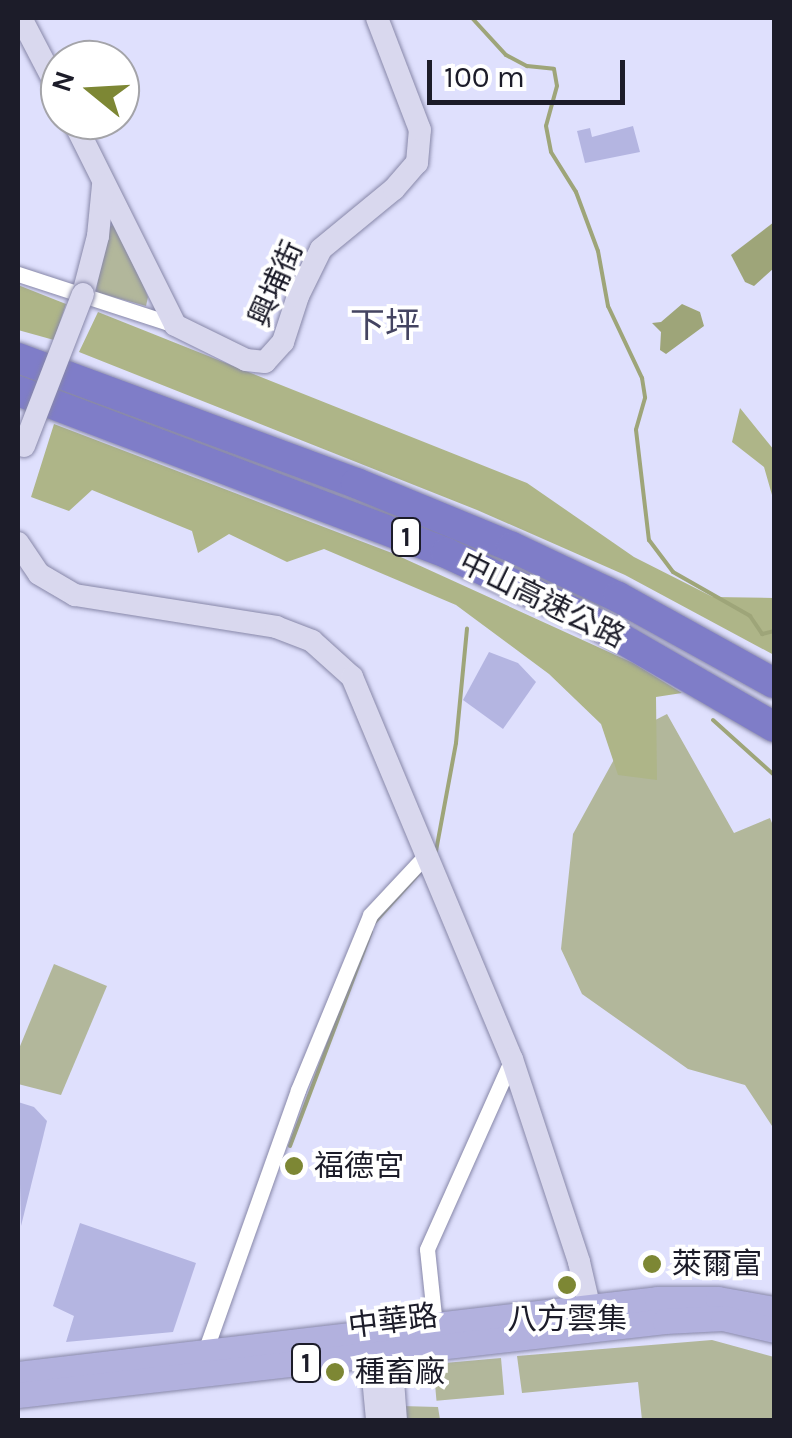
<!DOCTYPE html>
<html>
<head>
<meta charset="utf-8">
<style>
	body { margin:0 }
	#map { position:relative; width:792px; height:1438px; overflow:hidden; background:#dfe0fd; font-family:Karla,"Noto Sans TC",sans-serif }
	div>[style] { position:absolute }
	.green>* { inset:0; background:#b2b79b; transform-origin:0 0 }
	.forest>* { inset:0; background:#aeb588 }
	.water>* { inset:0; background:#9ea579 }
	.stream>* { height:4px; margin:-2px; padding:0 2px; transform-origin:2px; border-radius:2px; background:#9ea579 }
	.building>* { inset:0; background:#b4b5e1 }
	.roads { filter:drop-shadow(0 0 2px #8787a8) drop-shadow(0 0 2px #8787a8) }
	.street>* { height:15px; margin:-7.5px; padding:0 7.5px; transform-origin:7.5px; border-radius:7.5px; background:#fff }
	.secondary>* { height:22px; margin:-11px; padding:0 11px; transform-origin:11px; border-radius:11px; background:#d9d8ee }
	.primary>* { height:25px; margin:-12.5px; padding:0 12.5px; transform-origin:12.5px; border-radius:12.5px; background:#b2b1de }
	.highway>* { height:30px; margin:-15px; padding:0 15px; transform-origin:15px; border-radius:15px; background:#7f7dc8 }
	.bridges { filter:drop-shadow(0 0 2px #8787a8) drop-shadow(0 0 2px #8787a8) }
	.secondary-bridge>* { height:22px; margin:-11px; padding:0 11px; transform-origin:11px; border-radius:11px; background:#d9d8ee }
	.dots>* { width:28px; height:28px; translate:-50% -50%; box-sizing:border-box; border:5px solid #fff; border-radius:50% }
	span { translate:-50% -50%; white-space:nowrap; text-align:center; line-height:1.15; -webkit-text-stroke:8px #fff; paint-order:stroke }
	.shield-label span { padding:2px 8px; background:#fff; border:2px solid; border-radius:8px; -webkit-text-stroke-width:0 }
	.shield-label { font-size:28px; color:#1c1c29; font-weight:700 }
	.street-label { font-size:30px; color:#1c1c29 }
	.poi-label { font-size:30px; color:#1c1c29 }
	.left { translate:0 -50%; text-align:left }
	.quarter-label { font-size:35px; color:#444461 }
	.frame { position:absolute; inset:0; border:20px solid #1c1c29; pointer-events:none }
	.north { position:absolute; left:40px; top:40px; width:100px; height:100px; box-sizing:border-box; background:#fff; border:2px solid #a4a4a9; border-radius:50%; rotate:288deg; font-size:28px; font-weight:700; line-height:40px; text-align:center; color:#1c1c29 }
	.north::after { content:''; display:block; margin:auto; width:35px; height:45px; background:#7d8734; clip-path:polygon(50% 0,100% 100%,50% 72%,0 100%) }
	.scale { position:absolute; left:427px; top:60px; width:198px; height:45px; box-sizing:border-box; border:5px solid #1c1c29; border-top:0; padding-left:12px; font-size:30px; line-height:35px; white-space:nowrap; color:#1c1c29; -webkit-text-stroke:8px #fff; paint-order:stroke }
</style>
</head>
<body>
<div id="map">
	<div class="green">
		<div style="clip-path:polygon(114px 224px,119px 226px,148px 297px,146px 306px,96px 292px,107px 229px)"></div>
		<div style="clip-path:polygon(667px 714px,734px 833px,770px 818px,774px 828px,774px 1129px,745px 1085px,688px 1069px,582px 994px,561px 949px,573px 834px,628px 734px)"></div>
		<div style="clip-path:polygon(54px 964px,107px 986px,61px 1095px,18px 1084px,18px 1051px)"></div>
		<div style="clip-path:polygon(712px 1340px,774px 1357px,774px 1420px,642px 1420px,638px 1382px,522px 1393px,517px 1356px)"></div>
		<div style="left:501px;top:1358px;width:37px;height:68px;rotate:85deg"></div>
		<div style="clip-path:polygon(401px 1406px,438px 1407px,440px 1420px,402px 1420px)"></div>
	</div>
	<div class="forest">
		<div style="clip-path:polygon(18px 285px,66px 304px,54px 340px,18px 330px)"></div>
		<div style="clip-path:polygon(98px 312px,527px 483px,634px 557px,713px 597px,774px 598px,774px 655px,625px 575px,477px 510px,79px 352px)"></div>
		<div style="clip-path:polygon(740px 408px,774px 450px,774px 502px,764px 467px,732px 442px)"></div>
		<div style="clip-path:polygon(54px 424px,392px 553px,633px 663px,682px 693px,656px 697px,657px 780px,618px 775px,601px 724px,549px 674px,456px 605px,324px 549px,287px 562px,229px 534px,198px 553px,192px 531px,92px 490px,69px 511px,31px 497px)"></div>
	</div>
	<div class="water">
		<div style="clip-path:polygon(774px 222px,774px 268px,754px 286px,745px 282px,731px 255px)"></div>
		<div style="clip-path:polygon(682px 304px,700px 312px,704px 326px,666px 354px,660px 350px,661px 332px,652px 323px,661px 322px)"></div>
	</div>
	<div class="stream">
		<div style="left:472px;top:18px;width:50px;rotate:47.4deg"></div>
		<div style="left:506px;top:55px;width:24px;rotate:28deg"></div>
		<div style="left:527px;top:66px;width:27px;rotate:6deg"></div>
		<div style="left:554px;top:69px;width:17px;rotate:80deg"></div>
		<div style="left:557px;top:86px;width:41px;rotate:105.4deg"></div>
		<div style="left:546px;top:126px;width:26px;rotate:79deg"></div>
		<div style="left:551px;top:152px;width:47px;rotate:58deg"></div>
		<div style="left:576px;top:192px;width:63px;rotate:69.6deg"></div>
		<div style="left:598px;top:251px;width:56px;rotate:79.7deg"></div>
		<div style="left:608px;top:306px;width:80px;rotate:64.7deg"></div>
		<div style="left:642px;top:378px;width:20px;rotate:81deg"></div>
		<div style="left:645px;top:398px;width:33px;rotate:106deg"></div>
		<div style="left:636px;top:430px;width:111px;rotate:83.3deg"></div>
		<div style="left:649px;top:540px;width:40px;rotate:53deg"></div>
		<div style="left:673px;top:572px;width:89px;rotate:29.7deg"></div>
		<div style="left:750px;top:616px;width:22px;rotate:56deg"></div>
		<div style="left:762px;top:634px;width:12px;rotate:-14deg"></div>
		<div style="left:713px;top:720px;width:82px;rotate:42deg"></div>
		<div style="left:436px;top:851px;width:110px;rotate:-79.5deg"></div>
		<div style="left:456px;top:743px;width:115px;rotate:-84.5deg"></div>
		<div style="left:374px;top:923px;width:70px;rotate:-47.9deg"></div>
		<div style="left:290px;top:1146px;width:229px;rotate:-69.3deg"></div>
	</div>
	<div class="building">
		<div style="clip-path:polygon(633px 126px,640px 152px,585px 163px,577px 131px,590px 128px,592px 137px)"></div>
		<div style="clip-path:polygon(489px 652px,518px 663px,536px 682px,503px 729px,463px 700px)"></div>
		<div style="clip-path:polygon(18px 1102px,34px 1107px,47px 1121px,21px 1226px)"></div>
		<div style="clip-path:polygon(80px 1223px,196px 1263px,173px 1332px,66px 1342px,74px 1316px,53px 1306px)"></div>
	</div>
	<div class="roads">
		<div class="street">
			<div style="left:18px;top:274px;width:165px;rotate:18deg"></div>
			<div style="left:435px;top:1325px;width:76px;rotate:-96deg"></div>
			<div style="left:427px;top:1249px;width:208px;rotate:-65.9deg"></div>
			<div style="left:203px;top:1357px;width:283px;rotate:-70.4deg"></div>
			<div style="left:298px;top:1090px;width:189px;rotate:-67.6deg"></div>
			<div style="left:370px;top:915px;width:82px;rotate:-47deg"></div>
		</div>
		<div class="secondary">
			<div style="left:21px;top:18px;width:85px;rotate:62.5deg"></div>
			<div style="left:73px;top:120px;width:229px;rotate:63.5deg"></div>
			<div style="left:175px;top:325px;width:79px;rotate:26.2deg"></div>
			<div style="left:246px;top:360px;width:19px;rotate:6deg"></div>
			<div style="left:265px;top:362px;width:27px;rotate:-48deg"></div>
			<div style="left:283px;top:342px;width:48px;rotate:-71.9deg"></div>
			<div style="left:298px;top:296px;width:52px;rotate:-63.9deg"></div>
			<div style="left:321px;top:249px;width:94px;rotate:-39.4deg"></div>
			<div style="left:394px;top:189px;width:35px;rotate:-49deg"></div>
			<div style="left:417px;top:163px;width:33px;rotate:-85deg"></div>
			<div style="left:420px;top:130px;width:120px;rotate:-111deg"></div>
			<div style="left:83px;top:294px;width:60px;rotate:-75.5deg"></div>
			<div style="left:98px;top:236px;width:51px;rotate:-84.4deg"></div>
			<div style="left:18px;top:543px;width:37px;rotate:56deg"></div>
			<div style="left:39px;top:574px;width:42px;rotate:30.3deg"></div>
			<div style="left:75px;top:595px;width:204px;rotate:9deg"></div>
			<div style="left:276px;top:627px;width:39px;rotate:21deg"></div>
			<div style="left:312px;top:641px;width:54px;rotate:42deg"></div>
			<div style="left:352px;top:677px;width:414px;rotate:67.3deg"></div>
			<div style="left:512px;top:1059px;width:214px;rotate:71.7deg"></div>
			<div style="left:579px;top:1262px;width:62px;rotate:76.9deg"></div>
			<div style="left:391px;top:1354px;width:66px;rotate:85.7deg"></div>
			<div style="left:371px;top:1356px;width:64px;rotate:84.6deg"></div>
		</div>
		<div class="primary">
			<div style="left:18px;top:1374px;width:643px;rotate:-6.69deg"></div>
			<div style="left:657px;top:1299px;width:61px"></div>
			<div style="left:718px;top:1299px;width:57px;rotate:10.1deg"></div>
			<div style="left:18px;top:1395px;width:651px;rotate:-6.52deg"></div>
			<div style="left:665px;top:1321px;width:58px;rotate:-3deg"></div>
			<div style="left:723px;top:1318px;width:52px;rotate:13.2deg"></div>
		</div>
		<div class="highway">
			<div style="left:18px;top:358px;width:360px;rotate:20.3deg"></div>
			<div style="left:356px;top:483px;width:169px;rotate:22.3deg"></div>
			<div style="left:512px;top:547px;width:117px;rotate:25.3deg"></div>
			<div style="left:618px;top:597px;width:178px;rotate:28.9deg"></div>
			<div style="left:18px;top:391px;width:458px;rotate:20.7deg"></div>
			<div style="left:446px;top:553px;width:154px;rotate:24.9deg"></div>
			<div style="left:586px;top:618px;width:217px;rotate:30.1deg"></div>
		</div>
	</div>
	<div class="bridges">
		<div class="secondary-bridge">
			<div style="left:24px;top:446px;width:163px;rotate:-68.8deg"></div>
		</div>
	</div>
	<div class="dots">
		<div style="left:294px;top:1166px;background:#7d8734"></div>
		<div style="left:652px;top:1264px;background:#7d8734"></div>
		<div style="left:567px;top:1285px;background:#7d8734"></div>
		<div style="left:335px;top:1372px;background:#7d8734"></div>
	</div>
	<div class="shield-label">
		<span style="left:406px;top:537px">1</span>
		<span style="left:306px;top:1363px">1</span>
	</div>
	<div class="street-label">
		<span style="left:276px;top:284px;rotate:-66deg">興埔街</span>
		<span style="left:542px;top:600px;rotate:26deg">中山高速公路</span>
		<span style="left:393px;top:1321px;rotate:-7deg">中華路</span>
	</div>
	<div class="poi-label">
		<span class="left" style="left:314px;top:1166px">福德宮</span>
		<span class="left" style="left:672px;top:1264px">萊爾富</span>
		<span style="left:567px;top:1319px">八方雲集</span>
		<span class="left" style="left:355px;top:1372px">種畜廠</span>
	</div>
	<div class="quarter-label">
		<span style="left:385px;top:326px">下坪</span>
	</div>
	<div class="frame"></div>
	<div class="north">N</div>
	<div class="scale">100 m</div>
</div>
</body>
</html>
